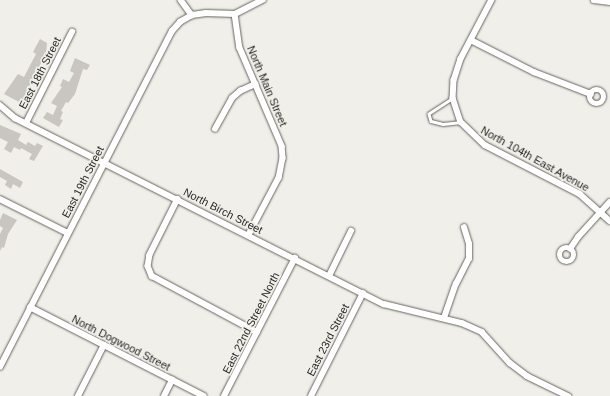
<!DOCTYPE html>
<html>
<head>
<meta charset="utf-8">
<style>
	body { margin:0 }
	#map { position:relative; width:610px; height:396px; overflow:hidden; background:#f0efe9; font-family:Helvetica,sans-serif }
	div>[style] { position:absolute }
	.building>* { inset:0; background:#c9c5c1 }
	.roads { filter:drop-shadow(0 0 1px #65645f) drop-shadow(0 0 1px #65645f) }
	.service>* { height:2.5px; margin:-1.25px; padding:0 1.25px; transform-origin:1.25px; border-radius:1.25px; background:#fff }
	.minor>* { height:5.5px; margin:-2.75px; padding:0 2.75px; transform-origin:2.75px; border-radius:2.75px; background:#fff }
	.minor>.ring { margin:-2.75px; padding:0; box-sizing:content-box; background:none; border:5.5px solid #fff; border-radius:50% }
	span { translate:-50% -50%; white-space:nowrap; text-align:center; line-height:1.15; -webkit-text-stroke:3.5px #f0efe9; paint-order:stroke }
	.street-label { font-size:11px; color:#282825 }
</style>
</head>
<body>
<div id="map">
	<div class="building">
		<div style="clip-path:polygon(40px 39px,47px 43px,46px 53px,21px 103px,4px 94px,18px 74px,24px 77px,36px 54px,33px 52px)"></div>
		<div style="clip-path:polygon(75px 58px,90px 65px,87px 70px,83px 69px,75px 94px,68px 103px,66px 102px,61px 111px,63px 112px,60px 119px,63px 120px,59px 127px,43px 118px,47px 112px,53px 115px,57px 106px,51px 103px,62px 87px,60px 86px,63px 79px,69px 82px,74px 73px,70px 71px)"></div>
		<div style="clip-path:polygon(0 125px,21px 134px,18px 140px,26px 145px,28px 142px,35px 146px,37px 143px,43px 146px,34px 161px,29px 159px,32px 154px,21px 148px,20px 150px,14px 147px,11px 153px,4px 149px,8px 142px,0 138px)"></div>
		<div style="clip-path:polygon(0 169px,23px 182px,20px 188px,13px 184px,11px 189px,5px 185px,7px 181px,0 177px)"></div>
		<div style="clip-path:polygon(3px 213px,17px 220px,8px 234px,4px 248px,2px 247px,0 251px,0 234px,3px 228px,0 226px,0 220px)"></div>
	</div>
	<div class="roads">
		<div class="service">
			<div style="left:452px;top:99px;width:27px;rotate:147deg"></div>
			<div style="left:429px;top:114px;width:7px;rotate:74deg"></div>
			<div style="left:431px;top:121px;width:12px;rotate:14deg"></div>
			<div style="left:443px;top:124px;width:18px;rotate:-6deg"></div>
		</div>
		<div class="minor">
			<div style="left:181px;top:0;width:19px;rotate:54deg"></div>
			<div style="left:492px;top:0;width:67px;rotate:117.7deg"></div>
			<div style="left:461px;top:59px;width:22px;rotate:108deg"></div>
			<div style="left:454px;top:80px;width:18px;rotate:93deg"></div>
			<div style="left:453px;top:98px;width:25px;rotate:72deg"></div>
			<div style="left:461px;top:122px;width:33px;rotate:44deg"></div>
			<div style="left:485px;top:145px;width:107px;rotate:27.3deg"></div>
			<div style="left:580px;top:194px;width:40px;rotate:42deg"></div>
			<div style="left:594px;top:0;width:16px;rotate:7deg"></div>
			<div style="left:235px;top:14px;width:34px;rotate:82deg"></div>
			<div style="left:240px;top:48px;width:107px;rotate:66.8deg"></div>
			<div style="left:282px;top:146px;width:12px;rotate:85deg"></div>
			<div style="left:283px;top:158px;width:20px;rotate:101deg"></div>
			<div style="left:279px;top:178px;width:64px;rotate:117.8deg"></div>
			<div style="left:471px;top:40px;width:71px;rotate:26.9deg"></div>
			<div style="left:534px;top:72px;width:61px;rotate:21.1deg"></div>
			<div class="ring" style="left:590px;top:90px;width:8.5px;height:8.5px"></div>
			<div style="left:0;top:105px;width:20px;rotate:41deg"></div>
			<div style="left:15px;top:118px;width:413px;rotate:26.8deg"></div>
			<div style="left:384px;top:304px;width:80px;rotate:13.7deg"></div>
			<div style="left:462px;top:323px;width:22px;rotate:24deg"></div>
			<div style="left:482px;top:332px;width:42px;rotate:47.9deg"></div>
			<div style="left:510px;top:363px;width:21px;rotate:37deg"></div>
			<div style="left:527px;top:376px;width:46px;rotate:26deg"></div>
			<div style="left:26px;top:123px;width:102px;rotate:-63.2deg"></div>
			<div style="left:215px;top:129px;width:35px;rotate:-61deg"></div>
			<div style="left:232px;top:98px;width:11px;rotate:-41deg"></div>
			<div style="left:240px;top:91px;width:17px;rotate:-24deg"></div>
			<div style="left:0;top:199px;width:76px;rotate:26.6deg"></div>
			<div style="left:178px;top:199px;width:63px;rotate:116.6deg"></div>
			<div style="left:150px;top:255px;width:11px;rotate:100deg"></div>
			<div style="left:148px;top:266px;width:11px;rotate:68deg"></div>
			<div style="left:152px;top:276px;width:119px;rotate:28.1deg"></div>
			<div class="ring" style="left:560px;top:248px;width:8.5px;height:8.5px"></div>
			<div style="left:570px;top:249px;width:14px;rotate:-56deg"></div>
			<div style="left:578px;top:237px;width:47px;rotate:-47.6deg"></div>
			<div style="left:329px;top:276px;width:50px;rotate:-63.9deg"></div>
			<div style="left:30px;top:307px;width:195px;rotate:27.1deg"></div>
			<div style="left:444px;top:318px;width:36px;rotate:-71deg"></div>
			<div style="left:456px;top:284px;width:28px;rotate:-63deg"></div>
			<div style="left:469px;top:259px;width:15px;rotate:-90deg"></div>
			<div style="left:469px;top:244px;width:17px;rotate:-107deg"></div>
			<div style="left:0;top:367px;width:377px;rotate:-62.9deg"></div>
			<div style="left:172px;top:31px;width:12px;rotate:-48deg"></div>
			<div style="left:180px;top:22px;width:14px;rotate:-30deg"></div>
			<div style="left:192px;top:15px;width:14px;rotate:-8deg"></div>
			<div style="left:206px;top:13px;width:29px;rotate:2deg"></div>
			<div style="left:235px;top:14px;width:31px;rotate:-27deg"></div>
			<div style="left:78px;top:396px;width:57px;rotate:-63deg"></div>
			<div style="left:164px;top:396px;width:18px;rotate:-63deg"></div>
			<div style="left:224px;top:396px;width:155px;rotate:-62.8deg"></div>
			<div style="left:311px;top:396px;width:115px;rotate:-63.2deg"></div>
		</div>
	</div>
	<div class="street-label">
		<span style="left:40px;top:73px;rotate:-63deg">East 18th Street</span>
		<span style="left:267px;top:86px;rotate:67deg">North Main Street</span>
		<span style="left:535px;top:159px;rotate:29deg">North 104th East Avenue</span>
		<span style="left:83px;top:182px;rotate:-63deg">East 19th Street</span>
		<span style="left:223px;top:211px;rotate:27deg">North Birch Street</span>
		<span style="left:251px;top:323px;rotate:-63deg">East 22nd Street North</span>
		<span style="left:328px;top:340px;rotate:-63deg">East 23rd Street</span>
		<span style="left:121px;top:343px;rotate:27deg">North Dogwood Street</span>
	</div>
</div>
</body>
</html>
